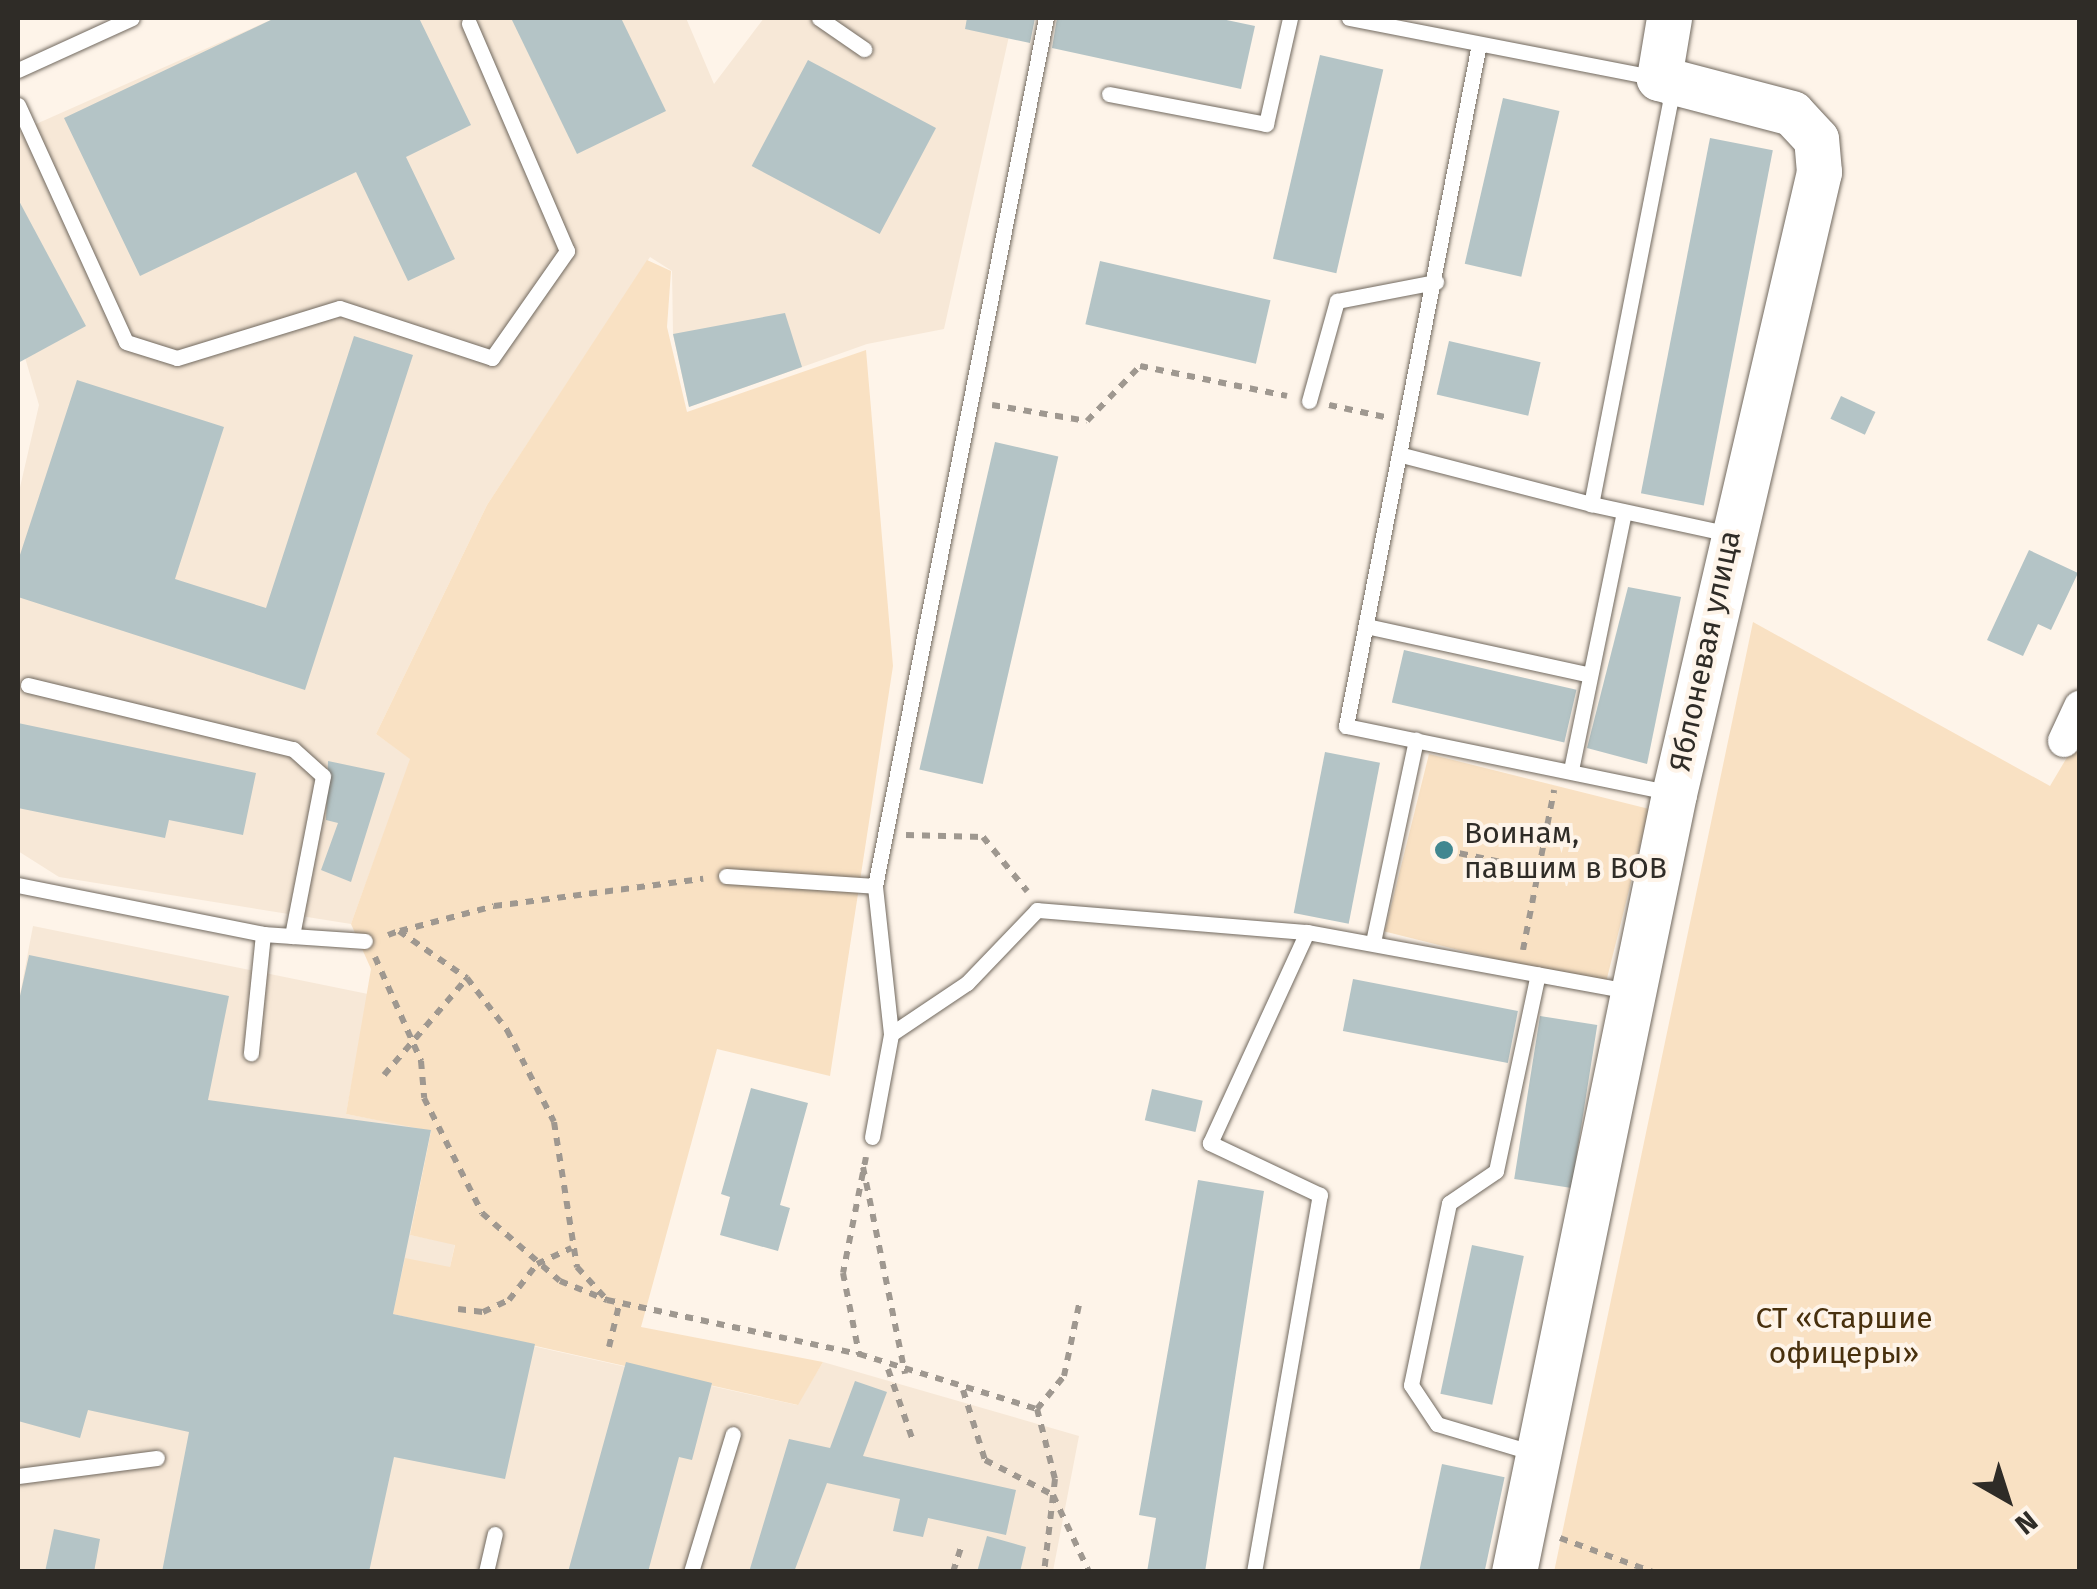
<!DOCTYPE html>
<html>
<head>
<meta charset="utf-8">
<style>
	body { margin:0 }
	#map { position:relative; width:2097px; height:1589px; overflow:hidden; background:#fef4e9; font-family:"Fira Sans",sans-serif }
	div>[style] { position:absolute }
	.built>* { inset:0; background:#f7e8d7 }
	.green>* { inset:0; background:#f9e1c3; transform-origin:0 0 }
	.building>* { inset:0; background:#b4c4c6; transform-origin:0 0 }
	.path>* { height:6px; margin-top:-3px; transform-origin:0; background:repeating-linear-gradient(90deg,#9f9890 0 8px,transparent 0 16px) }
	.roads { filter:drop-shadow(0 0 2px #71695f) drop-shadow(0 0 2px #71695f) }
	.lane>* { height:15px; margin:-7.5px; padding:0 7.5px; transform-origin:7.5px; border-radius:7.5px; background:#fff }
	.street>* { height:32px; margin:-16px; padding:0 16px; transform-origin:16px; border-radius:16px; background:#fff }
	.secondary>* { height:45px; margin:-22.5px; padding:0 22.5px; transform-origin:22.5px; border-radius:22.5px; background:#fff }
	.dots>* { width:28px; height:28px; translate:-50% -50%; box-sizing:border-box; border:5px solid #fef4e9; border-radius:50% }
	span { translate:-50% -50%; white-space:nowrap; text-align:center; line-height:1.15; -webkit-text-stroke:8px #fef4e9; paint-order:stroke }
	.street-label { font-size:30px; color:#2f2c27 }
	.poi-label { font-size:30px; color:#2f2c27 }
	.left { translate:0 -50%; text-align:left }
	.park-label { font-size:30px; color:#48300d }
	.frame { position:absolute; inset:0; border:20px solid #2f2c27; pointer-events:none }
	.north { position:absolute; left:1957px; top:1449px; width:100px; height:100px; -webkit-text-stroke:8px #fef4e9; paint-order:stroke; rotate:141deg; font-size:28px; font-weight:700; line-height:40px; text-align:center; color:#2f2c27 }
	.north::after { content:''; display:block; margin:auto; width:35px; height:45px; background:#2f2c27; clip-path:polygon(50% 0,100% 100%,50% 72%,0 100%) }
</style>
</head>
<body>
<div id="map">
	<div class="built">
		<div style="clip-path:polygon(275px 18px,686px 18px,714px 84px,764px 18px,1013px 18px,944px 329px,867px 344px,689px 407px,673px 334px,672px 271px,650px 257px,487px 505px,376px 734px,411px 759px,351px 924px,59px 877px,18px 851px,18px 496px,39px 405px,18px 334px,18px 132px)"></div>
		<div style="clip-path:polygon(33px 926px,368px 994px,346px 1114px,431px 1130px,410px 1235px,455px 1244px,450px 1267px,394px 1315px,797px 1405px,823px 1362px,1079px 1436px,1053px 1571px,18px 1572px,18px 1005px)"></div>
	</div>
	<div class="green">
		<div style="clip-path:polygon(647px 260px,671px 271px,667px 327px,687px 412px,866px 350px,893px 666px,830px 1076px,717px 1049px,641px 1327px,823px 1362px,798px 1405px,393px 1314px,405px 1258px,450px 1267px,455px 1245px,410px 1235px,431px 1131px,346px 1114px,371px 969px,351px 924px,410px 759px,376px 734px,487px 505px)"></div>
		<div style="clip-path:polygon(1753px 622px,2050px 786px,2079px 737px,2079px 1571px,1554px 1572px)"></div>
		<div style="left:1429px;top:754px;width:227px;height:183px;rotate:14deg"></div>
	</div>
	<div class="building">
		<div style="clip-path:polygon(275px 18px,419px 18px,471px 125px,406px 157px,455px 259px,408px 281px,356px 172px,140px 276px,64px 118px)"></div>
		<div style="clip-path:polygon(511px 18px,621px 18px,666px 111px,577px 154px)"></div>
		<div style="clip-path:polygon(967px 18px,1035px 18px,1030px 43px,965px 29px)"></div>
		<div style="clip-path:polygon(1057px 18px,1217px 18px,1255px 26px,1241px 89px,1052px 48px)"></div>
		<div style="left:1320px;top:55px;width:65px;height:209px;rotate:13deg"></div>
		<div style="left:808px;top:60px;width:145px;height:120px;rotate:28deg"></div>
		<div style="left:1503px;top:98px;width:58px;height:170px;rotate:13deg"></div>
		<div style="left:1710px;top:138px;width:64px;height:362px;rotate:11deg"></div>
		<div style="clip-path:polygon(18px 199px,86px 326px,18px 363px)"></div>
		<div style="left:1100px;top:261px;width:175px;height:65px;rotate:13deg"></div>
		<div style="clip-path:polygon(785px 313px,802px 367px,689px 407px,673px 334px)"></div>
		<div style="clip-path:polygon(354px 336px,413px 355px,305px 690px,18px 597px,18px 561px,77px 380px,224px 427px,175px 579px,266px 608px)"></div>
		<div style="left:1449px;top:341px;width:94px;height:55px;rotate:13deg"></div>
		<div style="left:1841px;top:396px;width:38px;height:25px;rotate:25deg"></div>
		<div style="left:995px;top:442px;width:65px;height:336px;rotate:13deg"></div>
		<div style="clip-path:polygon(2029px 550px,2078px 573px,2051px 630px,2038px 624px,2023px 656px,1987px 640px)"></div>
		<div style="clip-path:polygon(1628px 587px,1681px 597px,1647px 764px,1587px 748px)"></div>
		<div style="left:1404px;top:650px;width:177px;height:54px;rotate:13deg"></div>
		<div style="clip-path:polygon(18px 723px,256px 773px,243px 835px,169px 820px,165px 838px,18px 808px)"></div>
		<div style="left:1325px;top:752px;width:56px;height:164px;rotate:11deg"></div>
		<div style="clip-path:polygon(328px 761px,385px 773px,351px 882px,321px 870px,338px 823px,326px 820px)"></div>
		<div style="clip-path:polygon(29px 955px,229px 996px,208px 1100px,431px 1130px,393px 1314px,535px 1344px,505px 1479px,394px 1457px,369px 1572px,162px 1572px,189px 1432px,88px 1410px,80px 1438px,18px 1421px,18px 1005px)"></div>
		<div style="left:1353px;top:979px;width:168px;height:53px;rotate:11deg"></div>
		<div style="left:1540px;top:1016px;width:58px;height:165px;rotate:9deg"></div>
		<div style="clip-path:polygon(751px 1088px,808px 1103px,780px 1205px,790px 1208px,778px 1251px,720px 1235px,730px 1197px,721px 1194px)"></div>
		<div style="left:1152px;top:1089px;width:52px;height:32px;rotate:13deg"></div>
		<div style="clip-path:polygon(1198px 1180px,1264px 1191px,1205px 1572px,1147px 1572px,1156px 1518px,1139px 1515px)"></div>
		<div style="left:1472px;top:1245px;width:53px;height:152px;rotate:12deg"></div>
		<div style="clip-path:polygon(626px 1362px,712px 1383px,692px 1460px,679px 1457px,648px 1572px,568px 1572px)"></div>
		<div style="clip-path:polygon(855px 1381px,887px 1392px,863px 1456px,1016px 1490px,1006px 1535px,928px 1518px,923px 1537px,893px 1531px,900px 1499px,827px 1483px,794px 1572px,749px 1572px,789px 1439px,830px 1448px)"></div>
		<div style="left:1442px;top:1464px;width:64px;height:110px;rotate:12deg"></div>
		<div style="clip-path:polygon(54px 1529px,100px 1539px,94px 1572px,45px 1572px)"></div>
		<div style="clip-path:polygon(987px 1536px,1026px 1547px,1020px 1572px,977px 1572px)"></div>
	</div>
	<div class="path">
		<div style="left:992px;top:405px;width:96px;rotate:9.6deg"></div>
		<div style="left:1087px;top:421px;width:76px;rotate:-46.1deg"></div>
		<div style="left:1140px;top:366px;width:150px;rotate:11.5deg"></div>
		<div style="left:1329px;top:405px;width:57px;rotate:12.1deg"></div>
		<div style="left:906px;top:835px;width:77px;rotate:1.5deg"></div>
		<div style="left:983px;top:837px;width:70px;rotate:50.8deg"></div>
		<div style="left:1444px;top:850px;width:97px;rotate:11.9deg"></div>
		<div style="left:400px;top:931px;width:97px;rotate:-14.9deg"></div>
		<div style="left:494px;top:906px;width:211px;rotate:-7.4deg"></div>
		<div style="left:388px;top:935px;width:12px;rotate:-20deg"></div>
		<div style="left:399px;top:931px;width:83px;rotate:34.7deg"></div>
		<div style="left:467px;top:978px;width:66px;rotate:52.4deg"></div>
		<div style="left:507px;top:1030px;width:103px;rotate:62.9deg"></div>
		<div style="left:554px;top:1122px;width:147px;rotate:81deg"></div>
		<div style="left:577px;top:1267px;width:45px;rotate:47.7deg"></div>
		<div style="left:607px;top:1300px;width:258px;rotate:12.1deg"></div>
		<div style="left:1523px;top:950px;width:163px;rotate:-79deg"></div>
		<div style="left:375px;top:957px;width:114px;rotate:66.1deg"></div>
		<div style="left:421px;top:1061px;width:37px;rotate:85deg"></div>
		<div style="left:424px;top:1098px;width:129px;rotate:63.2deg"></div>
		<div style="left:482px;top:1213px;width:103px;rotate:41.1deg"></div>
		<div style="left:560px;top:1281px;width:51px;rotate:22deg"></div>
		<div style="left:384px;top:1075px;width:128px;rotate:-49.4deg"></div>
		<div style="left:866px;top:1157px;width:118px;rotate:101.2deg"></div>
		<div style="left:843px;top:1273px;width:83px;rotate:78.8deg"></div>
		<div style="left:859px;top:1354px;width:186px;rotate:17.2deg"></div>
		<div style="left:1037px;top:1409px;width:43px;rotate:-50.7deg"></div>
		<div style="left:1064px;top:1376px;width:78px;rotate:-78.1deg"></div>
		<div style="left:863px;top:1167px;width:211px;rotate:78.5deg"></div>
		<div style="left:458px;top:1309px;width:25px;rotate:7deg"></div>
		<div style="left:483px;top:1312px;width:29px;rotate:-25deg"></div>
		<div style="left:509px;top:1300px;width:46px;rotate:-52.1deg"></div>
		<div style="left:537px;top:1264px;width:38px;rotate:-25deg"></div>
		<div style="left:609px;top:1347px;width:43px;rotate:-76.6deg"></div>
		<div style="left:888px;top:1369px;width:73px;rotate:70.8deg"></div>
		<div style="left:963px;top:1390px;width:73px;rotate:72.6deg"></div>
		<div style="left:985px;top:1460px;width:76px;rotate:27.2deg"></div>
		<div style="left:1053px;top:1495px;width:85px;rotate:64.9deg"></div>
		<div style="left:1037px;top:1409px;width:72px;rotate:75.6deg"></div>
		<div style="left:1055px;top:1479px;width:94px;rotate:96.7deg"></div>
		<div style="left:1560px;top:1538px;width:99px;rotate:20.1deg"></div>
		<div style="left:953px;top:1572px;width:25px;rotate:-72deg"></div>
	</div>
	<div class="roads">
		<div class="lane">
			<div style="left:819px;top:18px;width:55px;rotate:34.6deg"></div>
			<div style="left:1349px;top:18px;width:316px;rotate:11deg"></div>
			<div style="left:1659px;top:78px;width:26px;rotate:65deg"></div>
			<div style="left:1670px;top:102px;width:410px;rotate:101.1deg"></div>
			<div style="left:1591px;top:504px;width:142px;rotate:12.2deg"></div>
			<div style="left:1479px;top:44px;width:695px;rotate:101.04deg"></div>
			<div style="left:1346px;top:726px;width:332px;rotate:11.6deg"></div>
			<div style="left:18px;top:70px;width:125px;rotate:-24.5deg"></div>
			<div style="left:1109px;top:94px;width:160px;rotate:10.8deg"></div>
			<div style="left:1266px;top:124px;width:109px;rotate:-77.2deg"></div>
			<div style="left:18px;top:105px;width:260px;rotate:65.5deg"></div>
			<div style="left:126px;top:342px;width:53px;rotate:17.4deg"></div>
			<div style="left:177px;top:358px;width:170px;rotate:-17.1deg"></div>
			<div style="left:340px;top:308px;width:160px;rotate:18.2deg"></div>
			<div style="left:492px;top:358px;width:131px;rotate:-55deg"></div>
			<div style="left:567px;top:251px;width:248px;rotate:-113.3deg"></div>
			<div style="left:1309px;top:401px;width:104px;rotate:-74.4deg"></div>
			<div style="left:1337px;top:301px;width:101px;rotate:-10.9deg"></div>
			<div style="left:1402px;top:455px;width:195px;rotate:14.5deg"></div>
			<div style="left:1366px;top:626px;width:229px;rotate:12.3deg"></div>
			<div style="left:28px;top:685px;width:273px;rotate:13.6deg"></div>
			<div style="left:293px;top:749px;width:40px;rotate:42deg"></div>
			<div style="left:323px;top:776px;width:163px;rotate:101deg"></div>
			<div style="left:1571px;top:770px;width:263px;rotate:-78.4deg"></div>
			<div style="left:726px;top:876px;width:149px;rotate:3.8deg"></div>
			<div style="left:18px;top:885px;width:250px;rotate:11.3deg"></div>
			<div style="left:263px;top:934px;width:120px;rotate:95.8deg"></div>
			<div style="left:263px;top:934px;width:102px;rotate:3.9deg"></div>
			<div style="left:1373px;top:942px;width:207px;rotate:-78deg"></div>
			<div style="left:891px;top:1034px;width:149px;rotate:-96.2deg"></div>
			<div style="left:875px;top:886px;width:885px;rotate:-78.86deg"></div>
			<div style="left:872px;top:1137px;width:105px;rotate:-79.5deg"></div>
			<div style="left:891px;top:1034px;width:92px;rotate:-33.9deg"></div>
			<div style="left:967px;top:983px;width:101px;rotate:-46.2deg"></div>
			<div style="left:1037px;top:910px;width:271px;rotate:4.7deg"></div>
			<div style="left:1307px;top:932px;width:327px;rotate:10.4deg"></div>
			<div style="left:1534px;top:1453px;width:101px;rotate:-163.4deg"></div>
			<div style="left:1437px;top:1424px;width:47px;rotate:-123.7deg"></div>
			<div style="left:1411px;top:1385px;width:186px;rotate:-78.2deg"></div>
			<div style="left:1449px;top:1203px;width:57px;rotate:-34.2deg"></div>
			<div style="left:1496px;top:1171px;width:201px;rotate:-78deg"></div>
			<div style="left:18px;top:1476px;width:140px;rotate:-7.4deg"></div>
			<div style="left:486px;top:1572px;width:39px;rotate:-77deg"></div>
			<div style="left:691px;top:1572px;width:144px;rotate:-73.1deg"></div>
			<div style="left:1254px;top:1572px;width:383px;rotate:-80.1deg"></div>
			<div style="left:1320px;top:1195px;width:122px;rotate:-154.7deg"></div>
			<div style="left:1210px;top:1143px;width:232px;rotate:-65.3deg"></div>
		</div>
		<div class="street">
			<div style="left:2064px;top:741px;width:38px;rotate:-65deg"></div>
		</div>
		<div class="secondary">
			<div style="left:1514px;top:1572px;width:794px;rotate:-78.38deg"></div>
			<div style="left:1674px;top:794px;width:639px;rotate:-76.88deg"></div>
			<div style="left:1819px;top:172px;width:33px;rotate:-95deg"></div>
			<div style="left:1816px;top:139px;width:35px;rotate:-133deg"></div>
			<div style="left:1792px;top:113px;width:138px;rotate:-165.3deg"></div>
			<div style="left:1659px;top:78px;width:61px;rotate:-80.5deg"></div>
		</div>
	</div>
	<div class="dots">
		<div style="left:1444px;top:850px;background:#418790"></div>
	</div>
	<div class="street-label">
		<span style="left:1705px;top:651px;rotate:-78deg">Яблоневая улица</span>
	</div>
	<div class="poi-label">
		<span class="left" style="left:1464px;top:850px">Воинам,<br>павшим в ВОВ</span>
	</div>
	<div class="park-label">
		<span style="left:1844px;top:1335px">СТ «Старшие<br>офицеры»</span>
	</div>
	<div class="frame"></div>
	<div class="north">N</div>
</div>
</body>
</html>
